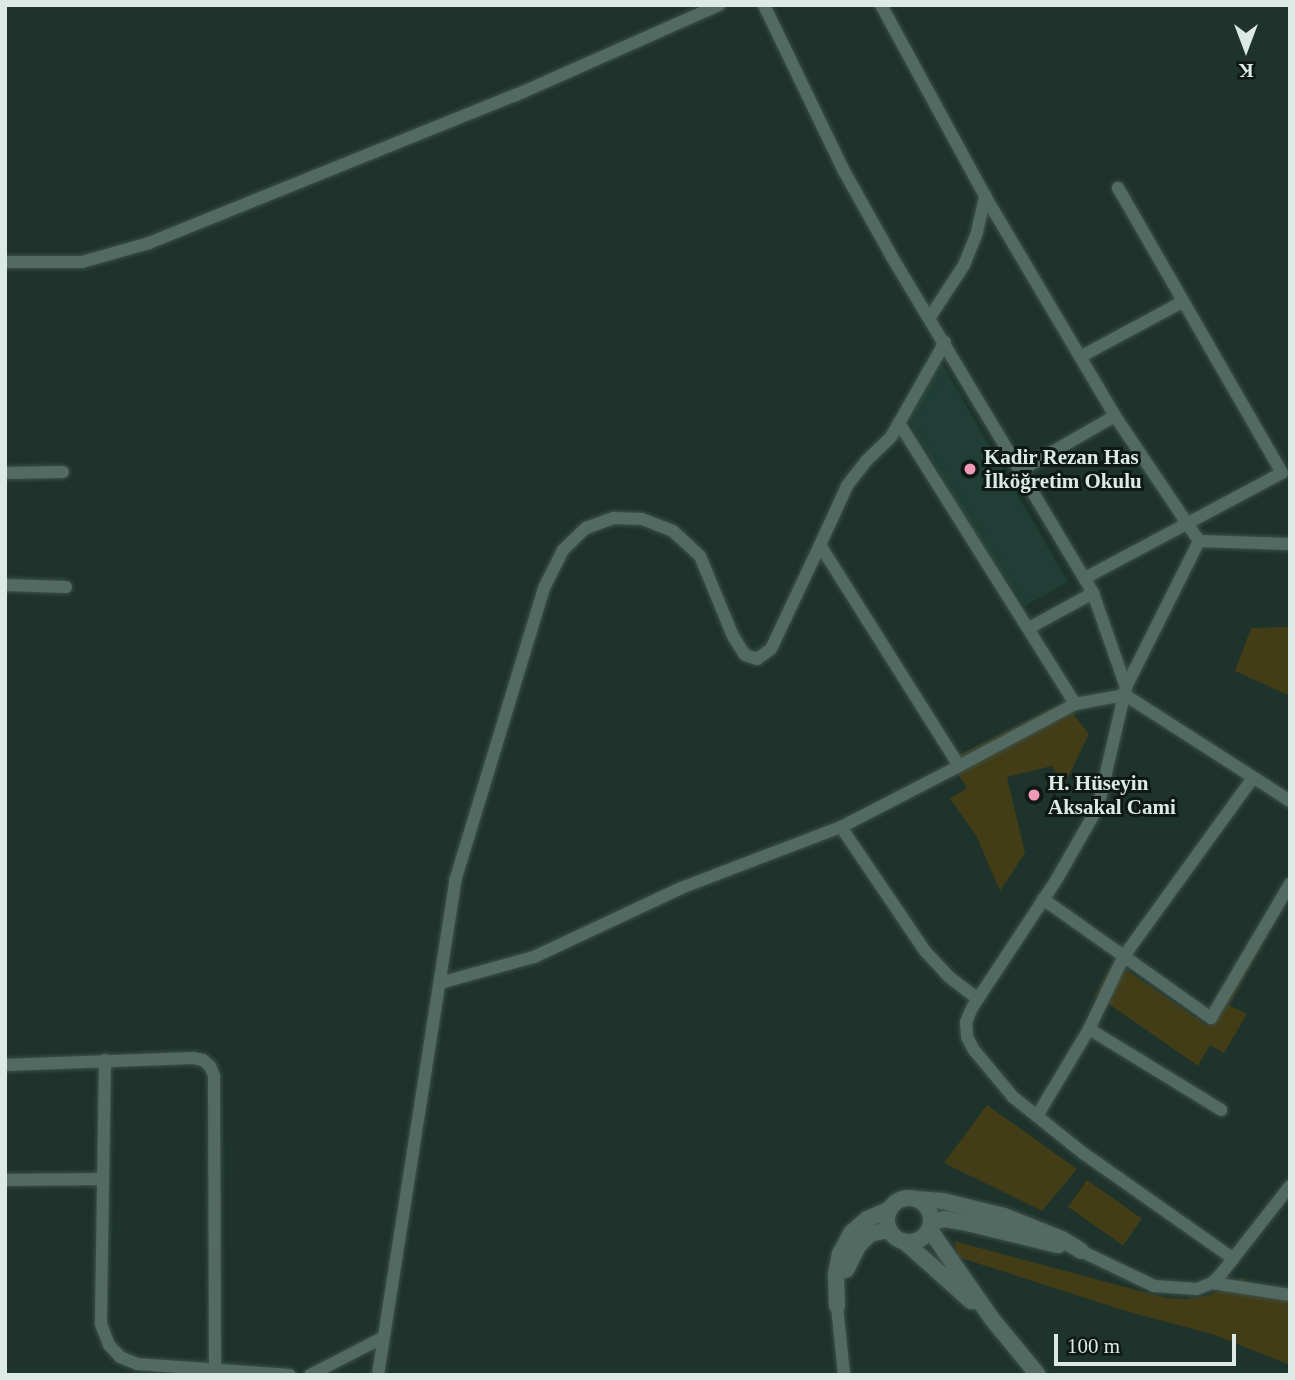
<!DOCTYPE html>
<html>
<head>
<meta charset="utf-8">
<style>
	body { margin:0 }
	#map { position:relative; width:1295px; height:1380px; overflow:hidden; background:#1d332b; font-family:"Times New Roman",serif }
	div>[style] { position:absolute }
	.built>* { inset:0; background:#203e35 }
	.green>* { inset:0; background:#423d16; transform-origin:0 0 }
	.roads { filter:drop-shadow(0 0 2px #3d504a) drop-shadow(0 0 2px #3d504a) }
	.minor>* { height:12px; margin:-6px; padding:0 6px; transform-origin:6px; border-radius:6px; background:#526a61 }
	.tertiary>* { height:16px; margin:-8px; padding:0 8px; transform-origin:8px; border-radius:8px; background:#526a61 }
	.tertiary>.ring { margin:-8px; padding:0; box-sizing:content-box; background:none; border:16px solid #526a61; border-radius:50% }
	.dots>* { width:19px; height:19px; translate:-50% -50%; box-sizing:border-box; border:4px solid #0f1815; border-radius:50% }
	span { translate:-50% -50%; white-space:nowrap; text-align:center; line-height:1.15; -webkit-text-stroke:6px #0f1815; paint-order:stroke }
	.poi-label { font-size:21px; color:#dce9e4; font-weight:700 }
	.left { translate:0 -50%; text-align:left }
	.frame { position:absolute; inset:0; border:7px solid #dce9e4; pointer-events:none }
	.north { position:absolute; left:1211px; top:14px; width:70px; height:70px; -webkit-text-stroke:5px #0f1815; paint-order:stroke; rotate:180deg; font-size:19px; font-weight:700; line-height:28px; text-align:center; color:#dce9e4 }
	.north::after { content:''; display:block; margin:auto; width:24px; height:32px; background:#dce9e4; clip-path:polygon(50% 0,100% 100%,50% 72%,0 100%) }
	.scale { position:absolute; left:1054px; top:1334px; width:182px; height:32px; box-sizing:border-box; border:4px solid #dce9e4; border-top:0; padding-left:9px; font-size:21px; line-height:24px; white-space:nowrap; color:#dce9e4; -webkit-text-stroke:5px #0f1815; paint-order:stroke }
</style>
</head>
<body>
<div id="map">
	<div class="built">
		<div style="clip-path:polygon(933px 357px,939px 358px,1068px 582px,1025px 606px,970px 524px,905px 414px,921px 367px)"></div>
	</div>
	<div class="green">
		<div style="clip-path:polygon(1290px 627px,1290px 696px,1235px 671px,1251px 628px)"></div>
		<div style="clip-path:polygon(1064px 702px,1089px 734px,1063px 788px,1052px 766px,1007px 777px,1025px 853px,1000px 891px,976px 835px,950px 799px,967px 788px,949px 760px)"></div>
		<div style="clip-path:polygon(1274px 903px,1283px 908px,1229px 1005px,1247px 1014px,1224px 1053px,1210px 1045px,1198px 1066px,1096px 995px,1113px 961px,1207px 1025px)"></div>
		<div style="clip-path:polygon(987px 1105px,1077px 1169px,1042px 1211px,944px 1163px)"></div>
		<div style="left:1087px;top:1180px;width:67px;height:33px;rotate:35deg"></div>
		<div style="clip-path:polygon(954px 1241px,1166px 1298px,1187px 1299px,1210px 1295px,1242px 1278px,1266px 1296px,1290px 1294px,1290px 1365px,1212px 1334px,1129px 1312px,958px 1257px)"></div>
	</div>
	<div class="roads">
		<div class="minor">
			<div style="left:764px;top:5px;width:184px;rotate:64.3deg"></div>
			<div style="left:844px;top:171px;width:98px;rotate:60.8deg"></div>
			<div style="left:892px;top:257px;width:392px;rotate:59.1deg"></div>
			<div style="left:1093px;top:593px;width:100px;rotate:70.7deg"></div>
			<div style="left:1126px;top:687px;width:123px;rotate:103.1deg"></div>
			<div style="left:1098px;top:807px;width:83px;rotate:119.7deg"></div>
			<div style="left:1057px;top:879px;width:154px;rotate:123.4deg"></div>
			<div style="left:972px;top:1008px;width:15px;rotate:113deg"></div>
			<div style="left:966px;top:1022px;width:15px;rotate:86deg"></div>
			<div style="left:967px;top:1037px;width:15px;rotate:62deg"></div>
			<div style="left:974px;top:1050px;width:61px;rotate:50.3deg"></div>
			<div style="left:1013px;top:1097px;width:90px;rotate:38.7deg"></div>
			<div style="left:1083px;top:1153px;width:184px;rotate:35.1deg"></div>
			<div style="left:881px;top:5px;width:217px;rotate:61.4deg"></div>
			<div style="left:985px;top:196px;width:256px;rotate:59.4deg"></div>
			<div style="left:1115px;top:416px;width:151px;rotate:56.1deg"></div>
			<div style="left:5px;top:262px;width:77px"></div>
			<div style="left:82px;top:262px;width:70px;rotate:-15.8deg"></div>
			<div style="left:149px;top:243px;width:396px;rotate:-22deg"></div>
			<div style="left:516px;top:95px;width:222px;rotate:-23.9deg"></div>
			<div style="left:930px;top:317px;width:62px;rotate:-56.8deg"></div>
			<div style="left:964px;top:265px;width:35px;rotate:-68deg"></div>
			<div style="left:977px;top:232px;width:37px;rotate:-77deg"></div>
			<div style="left:945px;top:342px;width:93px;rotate:119.6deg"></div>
			<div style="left:899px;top:423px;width:332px;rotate:57.9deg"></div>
			<div style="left:1075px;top:704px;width:51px;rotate:-10.2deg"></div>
			<div style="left:1125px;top:695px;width:196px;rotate:32.7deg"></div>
			<div style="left:1080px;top:357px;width:116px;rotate:-28.3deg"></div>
			<div style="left:899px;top:423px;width:16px;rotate:120deg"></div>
			<div style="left:891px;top:437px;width:33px;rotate:136deg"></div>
			<div style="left:867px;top:460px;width:33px;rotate:128deg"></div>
			<div style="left:847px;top:486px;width:65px;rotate:114.6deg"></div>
			<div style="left:820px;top:545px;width:261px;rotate:57.8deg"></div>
			<div style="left:959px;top:766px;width:132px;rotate:-28.1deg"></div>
			<div style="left:1021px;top:470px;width:108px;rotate:-29.9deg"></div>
			<div style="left:5px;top:473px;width:58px;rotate:-1deg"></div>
			<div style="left:1085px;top:578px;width:223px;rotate:-28.1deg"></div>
			<div style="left:1282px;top:473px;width:329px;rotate:-119.9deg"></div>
			<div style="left:5px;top:585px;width:61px;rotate:1.9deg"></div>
			<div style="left:1029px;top:628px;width:73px;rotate:-28.7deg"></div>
			<div style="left:1126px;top:687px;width:163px;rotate:-63.4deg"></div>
			<div style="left:1199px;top:541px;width:91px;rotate:1.9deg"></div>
			<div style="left:841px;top:827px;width:133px;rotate:-27.3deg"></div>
			<div style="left:1043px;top:899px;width:206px;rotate:35.3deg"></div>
			<div style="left:1211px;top:1018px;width:156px;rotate:-59.5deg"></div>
			<div style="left:440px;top:983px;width:98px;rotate:-15.5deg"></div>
			<div style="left:534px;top:957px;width:162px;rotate:-25.1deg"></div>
			<div style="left:681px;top:888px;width:171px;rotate:-20.9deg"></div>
			<div style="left:841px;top:827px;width:150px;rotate:55.9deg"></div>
			<div style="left:925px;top:951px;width:35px;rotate:47deg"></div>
			<div style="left:949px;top:977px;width:36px;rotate:37deg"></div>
			<div style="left:1089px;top:1029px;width:155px;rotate:31.5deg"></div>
			<div style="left:105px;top:1060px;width:264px;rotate:90.9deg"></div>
			<div style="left:101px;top:1324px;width:22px;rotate:69deg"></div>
			<div style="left:109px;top:1345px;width:16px;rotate:47deg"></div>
			<div style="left:120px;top:1357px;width:18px;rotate:22deg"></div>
			<div style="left:137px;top:1364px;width:153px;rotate:4.1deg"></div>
			<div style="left:5px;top:1065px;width:188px;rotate:-2.1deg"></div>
			<div style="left:193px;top:1058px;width:10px;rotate:11deg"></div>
			<div style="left:203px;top:1060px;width:9px;rotate:41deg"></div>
			<div style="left:210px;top:1066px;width:11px;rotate:68deg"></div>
			<div style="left:214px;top:1076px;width:293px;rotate:89.8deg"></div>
			<div style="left:1037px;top:1116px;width:101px;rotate:-59.1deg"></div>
			<div style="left:1089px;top:1029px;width:81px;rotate:-64.4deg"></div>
			<div style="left:1124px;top:956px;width:220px;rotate:-54.1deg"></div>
			<div style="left:5px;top:1180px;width:98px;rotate:-0.6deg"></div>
			<div style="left:1081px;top:1251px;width:81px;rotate:25.6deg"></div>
			<div style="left:1154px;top:1286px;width:43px;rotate:4deg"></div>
			<div style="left:1197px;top:1289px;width:16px;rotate:-22deg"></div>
			<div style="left:1212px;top:1283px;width:13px;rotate:-45deg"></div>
			<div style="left:1221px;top:1274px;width:112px;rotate:-51.9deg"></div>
			<div style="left:1212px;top:1283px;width:79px;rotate:8.7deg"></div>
			<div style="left:837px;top:1306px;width:69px;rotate:84.2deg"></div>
			<div style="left:310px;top:1375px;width:81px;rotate:-27.2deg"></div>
			<div style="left:378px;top:1375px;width:500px;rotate:-81.1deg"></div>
			<div style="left:455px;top:881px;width:306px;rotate:-73.1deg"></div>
			<div style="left:544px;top:588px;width:42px;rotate:-63.4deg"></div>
			<div style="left:563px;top:550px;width:32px;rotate:-44deg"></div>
			<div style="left:586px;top:528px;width:30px;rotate:-20deg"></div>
			<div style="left:614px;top:518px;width:28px;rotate:2deg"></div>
			<div style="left:642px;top:519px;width:33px;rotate:21deg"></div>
			<div style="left:673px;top:531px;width:37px;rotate:43deg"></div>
			<div style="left:700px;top:556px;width:87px;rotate:67.6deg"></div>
			<div style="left:733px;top:636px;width:22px;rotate:58deg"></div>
			<div style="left:745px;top:655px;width:13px;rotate:18deg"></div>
			<div style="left:757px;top:659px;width:17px;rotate:-36deg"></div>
			<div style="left:771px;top:649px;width:115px;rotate:-64.8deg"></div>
		</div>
		<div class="tertiary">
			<div class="ring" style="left:887px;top:1198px;width:28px;height:28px"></div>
			<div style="left:916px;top:1199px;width:27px;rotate:4deg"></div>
			<div style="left:943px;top:1201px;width:63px;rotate:13.8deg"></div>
			<div style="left:1004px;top:1216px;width:62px;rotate:21.6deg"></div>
			<div style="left:1062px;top:1239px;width:22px;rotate:32deg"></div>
			<div style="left:932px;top:1222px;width:13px;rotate:-13deg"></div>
			<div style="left:945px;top:1219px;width:22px;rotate:10deg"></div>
			<div style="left:967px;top:1223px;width:94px;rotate:13.6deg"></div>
			<div style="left:930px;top:1230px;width:108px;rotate:55.1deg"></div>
			<div style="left:992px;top:1319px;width:72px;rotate:50.6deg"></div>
			<div style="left:905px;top:1242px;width:89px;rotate:41.8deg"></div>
			<div style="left:846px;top:1270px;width:27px;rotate:-63deg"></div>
			<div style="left:858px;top:1246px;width:17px;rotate:-45deg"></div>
			<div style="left:870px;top:1234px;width:19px;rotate:-12deg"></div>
			<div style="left:837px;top:1306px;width:32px;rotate:-92deg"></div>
			<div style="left:836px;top:1274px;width:20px;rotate:-79deg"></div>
			<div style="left:840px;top:1254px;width:24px;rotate:-62deg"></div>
			<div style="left:851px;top:1233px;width:21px;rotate:-41deg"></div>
			<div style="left:867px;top:1219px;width:25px;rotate:-23deg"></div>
		</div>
	</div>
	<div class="dots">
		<div style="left:970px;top:469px;background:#f09ab5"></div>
		<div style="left:1034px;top:795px;background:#f09ab5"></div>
	</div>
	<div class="poi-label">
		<span class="left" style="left:984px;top:469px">Kadir Rezan Has<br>İlköğretim Okulu</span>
		<span class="left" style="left:1048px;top:795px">H. Hüseyin<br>Aksakal Cami</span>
	</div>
	<div class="frame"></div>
	<div class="north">K</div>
	<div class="scale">100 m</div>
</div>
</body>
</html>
